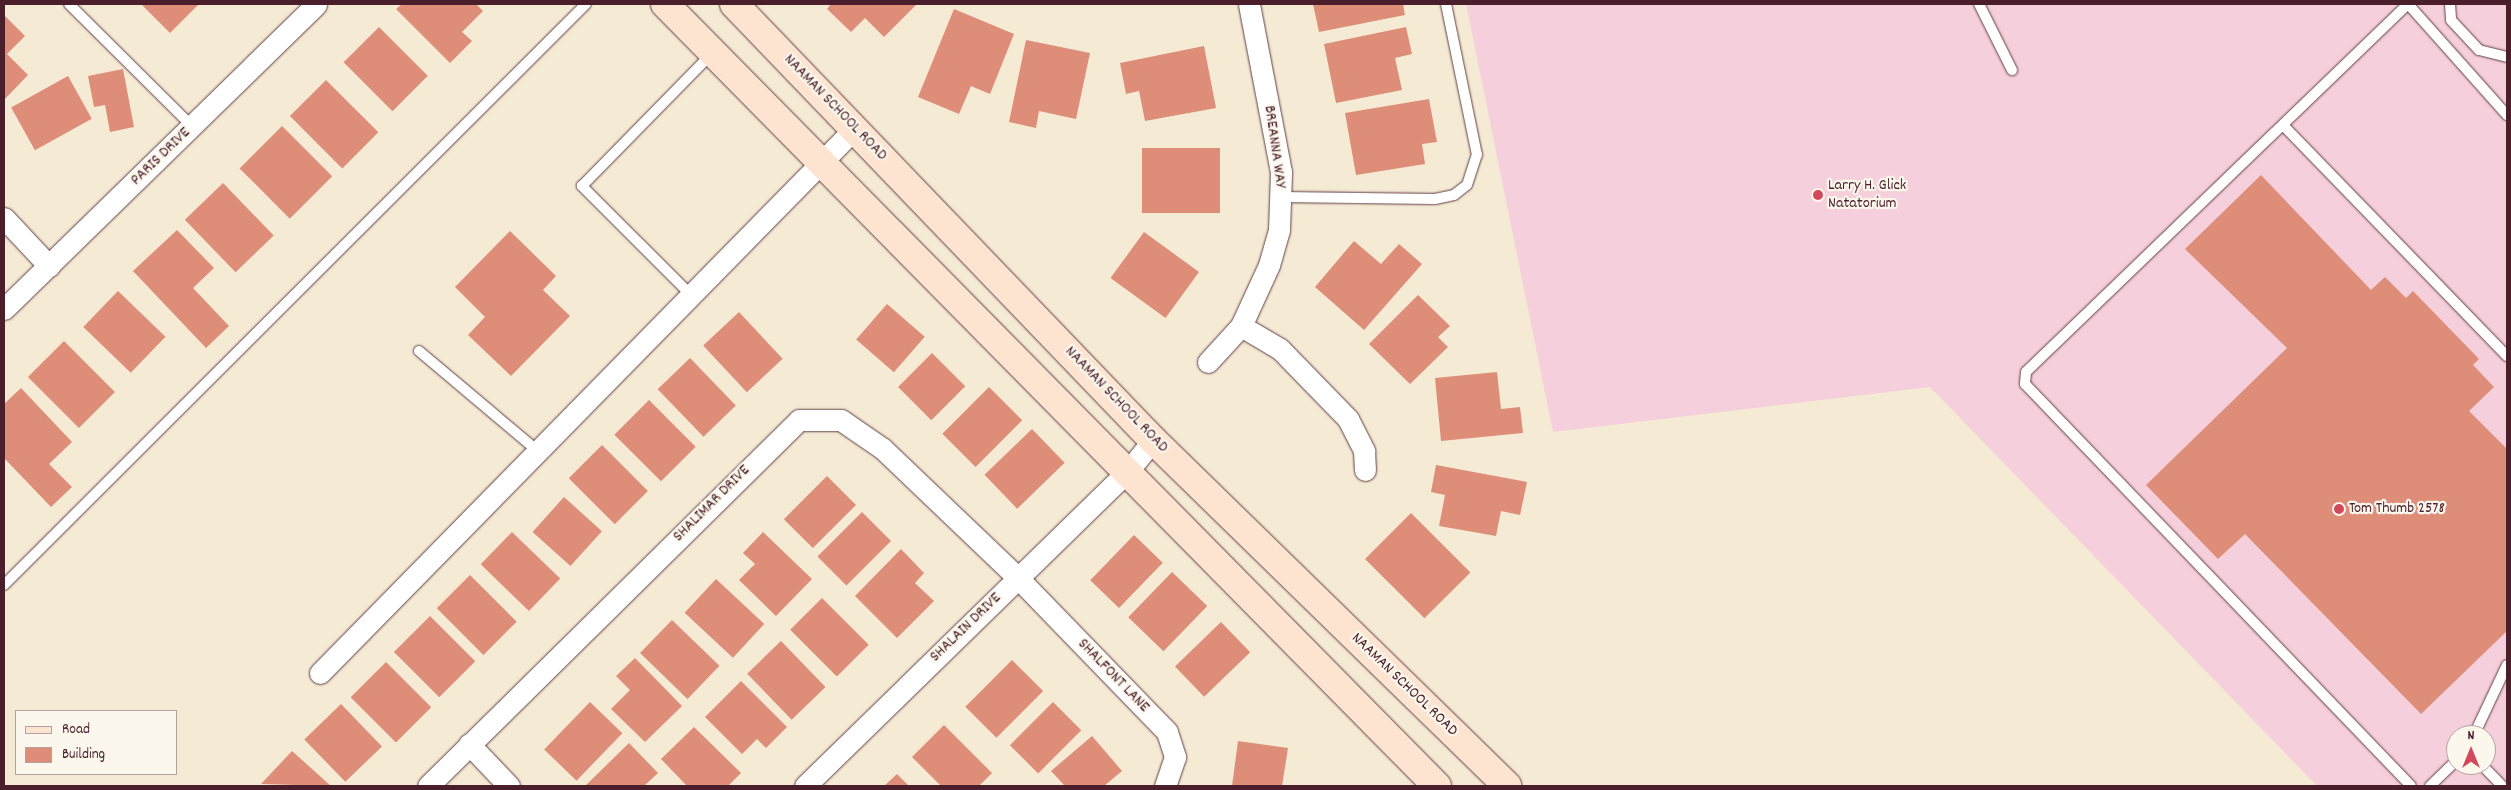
<!DOCTYPE html>
<html>
<head>
<meta charset="utf-8">
<style>
	body { margin:0 }
	#map { position:relative; width:2511px; height:790px; overflow:hidden; background:#f5ebd5; font-family:Dekko,sans-serif }
	div>[style] { position:absolute }
	.built>* { inset:0; background:#f5cfdb }
	.building>* { inset:0; background:#de8d78; transform-origin:0 0 }
	.roads { filter:drop-shadow(0 0 1px #643e44) drop-shadow(0 0 1px #643e44) }
	.lane>* { height:10px; margin:-5px; padding:0 5px; transform-origin:5px; border-radius:5px; background:#fff }
	.street>* { height:21px; margin:-10.5px; padding:0 10.5px; transform-origin:10.5px; border-radius:10.5px; background:#fff }
	.secondary>* { height:28px; margin:-14px; padding:0 14px; transform-origin:14px; border-radius:14px; background:#fde4d1 }
	.dots>* { width:14px; height:14px; translate:-50% -50%; box-sizing:border-box; border:2px solid #fbf7ec; border-radius:50% }
	span { translate:-50% -50%; white-space:nowrap; text-align:center; line-height:1.15; -webkit-text-stroke:4.5px #fbf7ec; paint-order:stroke }
	.street-label { font-size:16px; color:#4a1f2b }
	.poi-label { font-size:16px; color:#4a1f2b }
	.left { translate:0 -50%; text-align:left }
	.frame { position:absolute; inset:0; border:5px solid #4a1f2b; pointer-events:none }
	.legend { position:absolute; left:15px; top:710px; width:162px; height:65px; box-sizing:border-box; background:#fbf7ec; border:1px solid #b4a19f; margin:0; padding:6px 9px; list-style:none; font-size:15px; color:#4a1f2b }
	.legend li { display:flex; align-items:center; gap:10px; height:25px }
	.legend b { width:25px; border:1px solid #b4a19f }
	.north { position:absolute; left:2446px; top:725px; width:50px; height:50px; box-sizing:border-box; background:#fbf7ec; border:1px solid #b4a19f; border-radius:50%; rotate:0deg; font-size:14px; font-weight:700; line-height:20px; text-align:center; color:#4a1f2b }
	.north::after { content:''; display:block; margin:auto; width:18px; height:22px; background:#d1495b; clip-path:polygon(50% 0,100% 100%,50% 72%,0 100%) }
</style>
</head>
<body>
<div id="map">
	<div class="built">
		<div style="clip-path:polygon(evenodd,1466px 4px,2507px 4px,2507px 786px,2317px 786px,1930px 387px,1553px 432px,1466px 4px,2456px 735px,2486px 735px,2486px 765px,2456px 765px,2456px 735px)"></div>
	</div>
	<div class="building">
		<div style="clip-path:polygon(141px 4px,199px 4px,170px 33px)"></div>
		<div style="clip-path:polygon(402px 4px,476px 4px,483px 11px,462px 32px,472px 41px,450px 63px,396px 9px)"></div>
		<div style="clip-path:polygon(831px 4px,917px 4px,884px 37px,865px 18px,851px 32px,827px 9px)"></div>
		<div style="clip-path:polygon(1313px 4px,1403px 4px,1405px 15px,1319px 32px)"></div>
		<div style="clip-path:polygon(954px 9px,1014px 34px,990px 94px,971px 86px,959px 114px,918px 97px)"></div>
		<div style="clip-path:polygon(4px 15px,25px 36px,7px 54px,28px 75px,4px 100px)"></div>
		<div style="left:379px;top:27px;width:69px;height:50px;rotate:45deg"></div>
		<div style="clip-path:polygon(1406px 27px,1412px 54px,1395px 58px,1402px 90px,1336px 103px,1324px 44px)"></div>
		<div style="clip-path:polygon(1026px 40px,1090px 53px,1076px 119px,1039px 111px,1036px 128px,1009px 122px)"></div>
		<div style="clip-path:polygon(1204px 46px,1216px 108px,1145px 121px,1139px 91px,1126px 94px,1120px 63px)"></div>
		<div style="clip-path:polygon(123px 69px,134px 127px,110px 132px,105px 105px,94px 107px,88px 76px)"></div>
		<div style="left:68px;top:76px;width:49px;height:65px;rotate:61deg"></div>
		<div style="left:326px;top:80px;width:74px;height:51px;rotate:45deg"></div>
		<div style="clip-path:polygon(1429px 99px,1437px 142px,1422px 144px,1425px 164px,1356px 175px,1345px 113px)"></div>
		<div style="left:282px;top:126px;width:71px;height:60px;rotate:45deg"></div>
		<div style="left:1142px;top:148px;width:78px;height:65px"></div>
		<div style="clip-path:polygon(2261px 175px,2371px 290px,2385px 277px,2406px 298px,2413px 291px,2479px 359px,2473px 365px,2494px 387px,2469px 411px,2507px 449px,2507px 631px,2421px 714px,2245px 534px,2218px 559px,2146px 485px,2287px 348px,2185px 249px)"></div>
		<div style="left:223px;top:183px;width:73px;height:53px;rotate:46deg"></div>
		<div style="clip-path:polygon(177px 230px,214px 268px,193px 288px,229px 326px,206px 348px,133px 271px)"></div>
		<div style="clip-path:polygon(510px 231px,556px 276px,543px 290px,570px 316px,511px 376px,468px 335px,485px 317px,455px 287px)"></div>
		<div style="left:1144px;top:232px;width:68px;height:57px;rotate:36deg"></div>
		<div style="clip-path:polygon(1354px 241px,1381px 264px,1399px 244px,1422px 264px,1364px 330px,1315px 287px)"></div>
		<div style="left:118px;top:291px;width:66px;height:50px;rotate:44deg"></div>
		<div style="clip-path:polygon(1418px 295px,1450px 326px,1438px 337px,1448px 347px,1410px 384px,1369px 344px)"></div>
		<div style="left:887px;top:304px;width:50px;height:47px;rotate:41deg"></div>
		<div style="left:739px;top:312px;width:64px;height:49px;rotate:47deg"></div>
		<div style="left:64px;top:341px;width:72px;height:51px;rotate:45deg"></div>
		<div style="left:932px;top:353px;width:47px;height:48px;rotate:45deg"></div>
		<div style="left:690px;top:358px;width:66px;height:45px;rotate:46deg"></div>
		<div style="clip-path:polygon(1497px 372px,1501px 409px,1520px 407px,1523px 433px,1441px 441px,1435px 378px)"></div>
		<div style="left:989px;top:387px;width:47px;height:66px;rotate:45deg"></div>
		<div style="clip-path:polygon(21px 388px,72px 442px,49px 464px,72px 487px,51px 507px,4px 458px,4px 404px)"></div>
		<div style="left:649px;top:400px;width:66px;height:49px;rotate:45deg"></div>
		<div style="left:1032px;top:429px;width:47px;height:66px;rotate:46deg"></div>
		<div style="left:602px;top:445px;width:65px;height:47px;rotate:45deg"></div>
		<div style="clip-path:polygon(1436px 465px,1527px 482px,1520px 515px,1501px 511px,1496px 536px,1439px 526px,1445px 495px,1431px 492px)"></div>
		<div style="left:827px;top:476px;width:41px;height:61px;rotate:45deg"></div>
		<div style="left:564px;top:497px;width:51px;height:47px;rotate:42deg"></div>
		<div style="left:862px;top:512px;width:41px;height:63px;rotate:45deg"></div>
		<div style="left:1411px;top:513px;width:84px;height:65px;rotate:45deg"></div>
		<div style="left:512px;top:532px;width:67px;height:45px;rotate:44deg"></div>
		<div style="clip-path:polygon(763px 532px,812px 579px,776px 616px,739px 580px,755px 564px,743px 553px)"></div>
		<div style="left:1134px;top:535px;width:40px;height:63px;rotate:44deg"></div>
		<div style="clip-path:polygon(901px 549px,924px 573px,915px 583px,934px 601px,897px 638px,855px 596px)"></div>
		<div style="left:1172px;top:572px;width:49px;height:63px;rotate:44deg"></div>
		<div style="left:470px;top:575px;width:66px;height:47px;rotate:45deg"></div>
		<div style="left:716px;top:579px;width:66px;height:46px;rotate:43deg"></div>
		<div style="left:822px;top:598px;width:66px;height:45px;rotate:45deg"></div>
		<div style="left:430px;top:616px;width:64px;height:51px;rotate:45deg"></div>
		<div style="left:672px;top:620px;width:66px;height:46px;rotate:44deg"></div>
		<div style="left:1221px;top:622px;width:42px;height:64px;rotate:46deg"></div>
		<div style="left:781px;top:641px;width:64px;height:47px;rotate:46deg"></div>
		<div style="clip-path:polygon(635px 658px,682px 706px,645px 742px,611px 709px,630px 690px,616px 676px)"></div>
		<div style="left:1012px;top:660px;width:44px;height:66px;rotate:45deg"></div>
		<div style="left:386px;top:662px;width:64px;height:50px;rotate:45deg"></div>
		<div style="clip-path:polygon(741px 681px,787px 727px,766px 748px,757px 739px,742px 754px,705px 717px)"></div>
		<div style="left:590px;top:702px;width:45px;height:66px;rotate:44deg"></div>
		<div style="left:1053px;top:702px;width:40px;height:61px;rotate:45deg"></div>
		<div style="left:341px;top:704px;width:59px;height:51px;rotate:46deg"></div>
		<div style="clip-path:polygon(944px 725px,992px 773px,979px 786px,941px 786px,912px 757px)"></div>
		<div style="clip-path:polygon(694px 727px,741px 773px,728px 786px,687px 786px,661px 759px)"></div>
		<div style="clip-path:polygon(1092px 736px,1122px 771px,1104px 786px,1065px 786px,1051px 771px)"></div>
		<div style="clip-path:polygon(1238px 741px,1288px 748px,1282px 786px,1232px 786px)"></div>
		<div style="clip-path:polygon(629px 743px,658px 773px,644px 786px,585px 786px)"></div>
		<div style="clip-path:polygon(292px 751px,331px 786px,261px 784px)"></div>
		<div style="clip-path:polygon(897px 774px,909px 786px,884px 786px)"></div>
	</div>
	<div class="roads">
		<div class="lane">
			<div style="left:69px;top:4px;width:173px;rotate:44.8deg"></div>
			<div style="left:1979px;top:4px;width:74px;rotate:63.4deg"></div>
			<div style="left:2408px;top:4px;width:530px;rotate:136.07deg"></div>
			<div style="left:2026px;top:372px;width:12px;rotate:95deg"></div>
			<div style="left:2025px;top:384px;width:557px;rotate:46.16deg"></div>
			<div style="left:2408px;top:4px;width:149px;rotate:48.3deg"></div>
			<div style="left:2450px;top:4px;width:16px;rotate:86deg"></div>
			<div style="left:2451px;top:20px;width:41px;rotate:47deg"></div>
			<div style="left:2479px;top:50px;width:29px;rotate:14deg"></div>
			<div style="left:2283px;top:125px;width:322px;rotate:45.9deg"></div>
			<div style="left:1281px;top:197px;width:154px;rotate:0.7deg"></div>
			<div style="left:1435px;top:199px;width:19px;rotate:-12deg"></div>
			<div style="left:1454px;top:195px;width:16px;rotate:-38deg"></div>
			<div style="left:1467px;top:185px;width:32px;rotate:-72deg"></div>
			<div style="left:1477px;top:155px;width:154px;rotate:-101.6deg"></div>
			<div style="left:692px;top:296px;width:156px;rotate:-135deg"></div>
			<div style="left:582px;top:186px;width:187px;rotate:-45.6deg"></div>
			<div style="left:419px;top:351px;width:157px;rotate:40.1deg"></div>
			<div style="left:4px;top:585px;width:822px;rotate:-44.95deg"></div>
			<div style="left:2474px;top:735px;width:77px;rotate:-64.8deg"></div>
			<div style="left:2482px;top:765px;width:29px;rotate:46deg"></div>
			<div style="left:2430px;top:786px;width:36px;rotate:-44deg"></div>
		</div>
		<div class="street">
			<div style="left:4px;top:218px;width:66px;rotate:46.8deg"></div>
			<div style="left:4px;top:309px;width:436px;rotate:-44.3deg"></div>
			<div style="left:1241px;top:326px;width:45px;rotate:30.5deg"></div>
			<div style="left:1280px;top:349px;width:98px;rotate:45.8deg"></div>
			<div style="left:1348px;top:419px;width:36px;rotate:63deg"></div>
			<div style="left:1364px;top:451px;width:19px;rotate:87deg"></div>
			<div style="left:1208px;top:362px;width:49px;rotate:-47.5deg"></div>
			<div style="left:1241px;top:326px;width:67px;rotate:-65.3deg"></div>
			<div style="left:1269px;top:265px;width:36px;rotate:-74deg"></div>
			<div style="left:1279px;top:230px;width:58px;rotate:-88deg"></div>
			<div style="left:1281px;top:172px;width:171px;rotate:-100.8deg"></div>
			<div style="left:320px;top:673px;width:764px;rotate:-45.53deg"></div>
			<div style="left:469px;top:744px;width:58px;rotate:46.4deg"></div>
			<div style="left:428px;top:786px;width:521px;rotate:-44.61deg"></div>
			<div style="left:799px;top:420px;width:42px"></div>
			<div style="left:841px;top:420px;width:51px;rotate:34.6deg"></div>
			<div style="left:883px;top:449px;width:187px;rotate:43.7deg"></div>
			<div style="left:1018px;top:578px;width:214px;rotate:45.9deg"></div>
			<div style="left:1167px;top:732px;width:26px;rotate:72deg"></div>
			<div style="left:1175px;top:757px;width:31px;rotate:109deg"></div>
			<div style="left:805px;top:786px;width:451px;rotate:-44.3deg"></div>
			<div style="left:1128px;top:471px;width:40px;rotate:-51deg"></div>
		</div>
		<div class="secondary">
			<div style="left:665px;top:4px;width:1099px;rotate:45.37deg"></div>
			<div style="left:734px;top:4px;width:605px;rotate:46.14deg"></div>
			<div style="left:1153px;top:440px;width:495px;rotate:44.3deg"></div>
		</div>
	</div>
	<div class="dots">
		<div style="left:1818px;top:195px;background:#d1495b"></div>
		<div style="left:2339px;top:509px;background:#d1495b"></div>
	</div>
	<div class="street-label">
		<span style="left:835px;top:108px;rotate:46deg">NAAMAN SCHOOL ROAD</span>
		<span style="left:1274px;top:147px;rotate:82deg">BREANNA WAY</span>
		<span style="left:161px;top:157px;rotate:-44deg">PARIS DRIVE</span>
		<span style="left:1116px;top:400px;rotate:46deg">NAAMAN SCHOOL ROAD</span>
		<span style="left:712px;top:504px;rotate:-45deg">SHALIMAR DRIVE</span>
		<span style="left:966px;top:628px;rotate:-44deg">SHALAIN DRIVE</span>
		<span style="left:1113px;top:676px;rotate:46deg">SHALFONT LANE</span>
		<span style="left:1404px;top:685px;rotate:44deg">NAAMAN SCHOOL ROAD</span>
	</div>
	<div class="poi-label">
		<span class="left" style="left:1828px;top:195px">Larry H. Glick<br>Natatorium</span>
		<span class="left" style="left:2349px;top:509px">Tom Thumb 2578</span>
	</div>
	<div class="frame"></div>
	<ul class="legend">
	<li><b style="height:6px;background:#fde4d1"></b>Road</li>
	<li><b style="height:14px;background:#de8d78"></b>Building</li>
	</ul>
	<div class="north">N</div>
</div>
</body>
</html>
